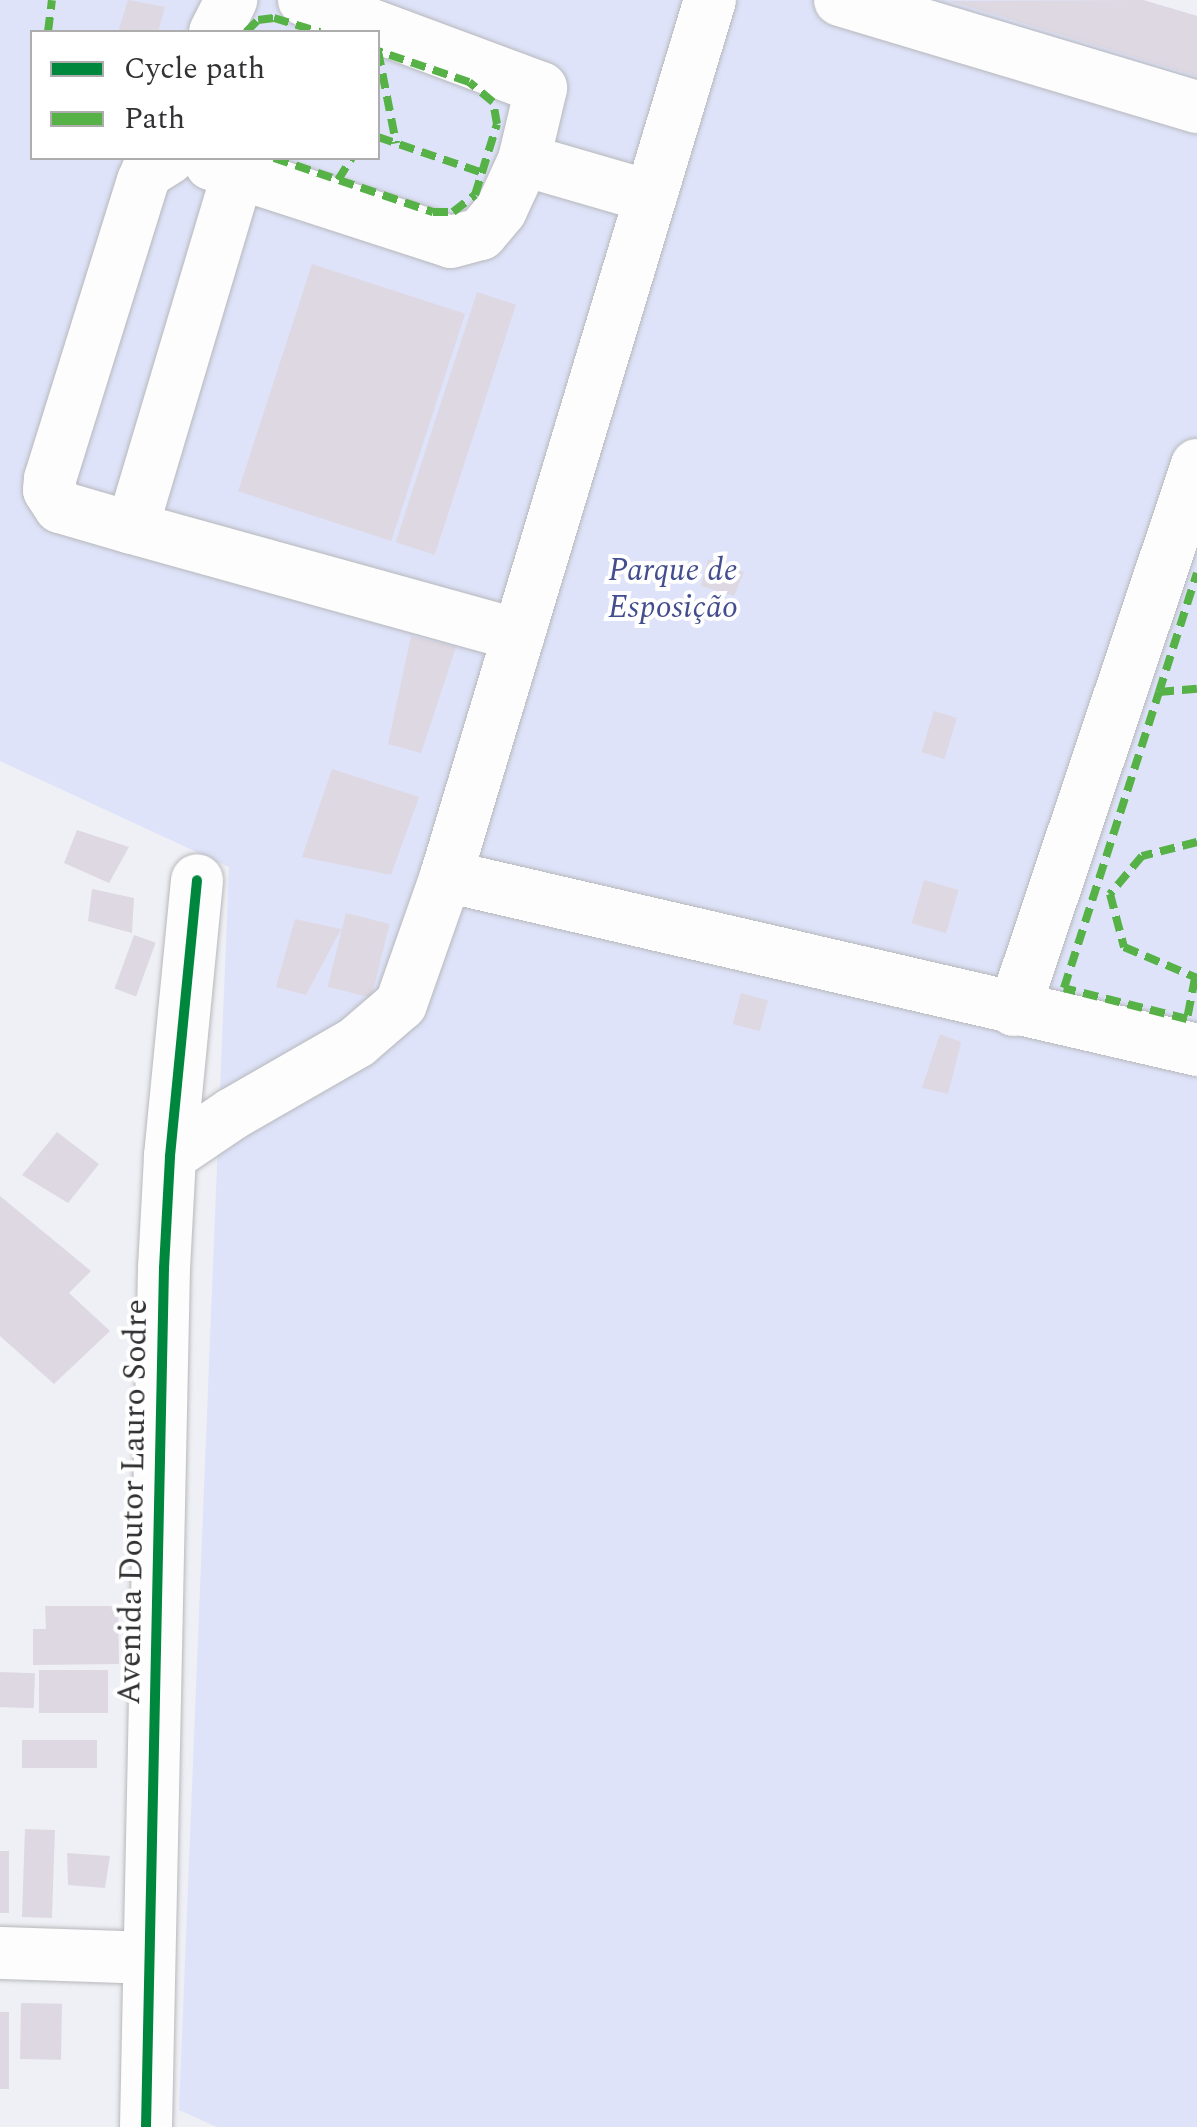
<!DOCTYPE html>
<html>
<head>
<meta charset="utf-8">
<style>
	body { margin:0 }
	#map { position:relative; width:1197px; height:2127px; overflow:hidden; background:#eff0f5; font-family:Spectral,serif }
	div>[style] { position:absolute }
	.green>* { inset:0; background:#dee3f9 }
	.building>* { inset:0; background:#ded8e2; transform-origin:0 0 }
	.roads { filter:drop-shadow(0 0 2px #b7b8bb) drop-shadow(0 0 2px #b7b8bb) }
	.minor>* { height:52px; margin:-26px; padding:0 26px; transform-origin:26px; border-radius:26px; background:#fdfdfe }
	.quiet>* { height:8px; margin-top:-4px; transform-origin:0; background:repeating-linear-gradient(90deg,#56b246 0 15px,transparent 0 23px) }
	.cycleway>* { height:10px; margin:-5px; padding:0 5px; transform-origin:5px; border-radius:5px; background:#00873e }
	span { translate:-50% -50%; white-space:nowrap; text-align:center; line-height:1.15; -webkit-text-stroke:8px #fff; paint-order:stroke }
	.park-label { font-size:32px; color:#444e8f; font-style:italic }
	.street-label { font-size:32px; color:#323235 }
	.legend { position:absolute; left:30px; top:30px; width:350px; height:130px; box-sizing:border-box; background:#fff; border:2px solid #adadae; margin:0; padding:12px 18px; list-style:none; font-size:30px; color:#323235 }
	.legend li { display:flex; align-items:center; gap:20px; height:50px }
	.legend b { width:50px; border:2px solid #adadae }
</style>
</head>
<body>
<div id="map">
	<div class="green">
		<div style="clip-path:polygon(evenodd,0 0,1143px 0,1197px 16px,1197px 2127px,217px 2127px,179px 2110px,229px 867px,0 761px,0 0,32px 32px,378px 32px,378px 158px,32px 158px,32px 32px)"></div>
	</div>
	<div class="building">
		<div style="clip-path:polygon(128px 0,165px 7px,158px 32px,118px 32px)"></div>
		<div style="clip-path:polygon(1143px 0,1197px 16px,1197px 76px,949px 1px)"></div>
		<div style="left:312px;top:264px;width:161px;height:239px;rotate:18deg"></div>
		<div style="left:477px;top:292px;width:41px;height:263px;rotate:18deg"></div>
		<div style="clip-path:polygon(708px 559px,744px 572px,734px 596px,701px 586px)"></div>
		<div style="clip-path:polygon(411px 636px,456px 647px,421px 753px,388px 744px)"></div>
		<div style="left:934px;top:711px;width:24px;height:43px;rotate:17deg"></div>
		<div style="clip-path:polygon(332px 769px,419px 797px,391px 875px,302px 857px)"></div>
		<div style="clip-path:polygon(77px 830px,129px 847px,109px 883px,64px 863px)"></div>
		<div style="left:924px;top:880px;width:36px;height:45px;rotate:16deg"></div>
		<div style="clip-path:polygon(92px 889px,134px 898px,132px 933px,88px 921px)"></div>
		<div style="left:346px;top:913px;width:45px;height:76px;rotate:14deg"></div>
		<div style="clip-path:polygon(295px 919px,341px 929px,306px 995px,276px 987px)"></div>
		<div style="left:134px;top:935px;width:23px;height:57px;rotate:20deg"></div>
		<div style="left:741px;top:993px;width:28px;height:32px;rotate:15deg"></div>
		<div style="clip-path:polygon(940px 1034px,961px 1042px,948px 1094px,922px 1088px)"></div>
		<div style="clip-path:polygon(57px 1132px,99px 1164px,68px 1203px,22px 1175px)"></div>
		<div style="clip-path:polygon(0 1196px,91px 1271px,69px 1293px,110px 1331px,54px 1384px,0 1336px)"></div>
		<div style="clip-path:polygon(45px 1606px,118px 1606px,119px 1664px,33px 1665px,33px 1629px,46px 1629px)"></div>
		<div style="left:39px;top:1670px;width:69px;height:43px"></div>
		<div style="left:0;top:1672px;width:35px;height:35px;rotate:2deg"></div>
		<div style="left:22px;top:1740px;width:75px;height:28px"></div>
		<div style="left:25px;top:1829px;width:30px;height:88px;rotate:2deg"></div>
		<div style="left:0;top:1851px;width:9px;height:62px"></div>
		<div style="clip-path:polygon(67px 1853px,110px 1856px,105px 1888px,68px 1885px)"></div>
		<div style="left:21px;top:2003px;width:41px;height:56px;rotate:1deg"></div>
		<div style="left:0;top:2012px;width:9px;height:77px"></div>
	</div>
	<div class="roads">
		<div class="minor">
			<div style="left:840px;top:0;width:373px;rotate:16.7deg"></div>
			<div style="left:215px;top:32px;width:36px;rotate:-63deg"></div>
			<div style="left:211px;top:159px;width:5px;rotate:90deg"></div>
			<div style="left:211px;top:164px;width:252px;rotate:18deg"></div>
			<div style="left:451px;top:242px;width:31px;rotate:-15deg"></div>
			<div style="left:481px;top:234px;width:31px;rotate:-50deg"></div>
			<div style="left:501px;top:210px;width:55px;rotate:-65.3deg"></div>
			<div style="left:524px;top:160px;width:74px;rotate:-76.7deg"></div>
			<div style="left:541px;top:88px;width:253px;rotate:-159.6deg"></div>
			<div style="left:524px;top:160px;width:132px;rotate:16.2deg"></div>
			<div style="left:238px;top:173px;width:370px;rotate:106.6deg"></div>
			<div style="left:132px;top:528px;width:401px;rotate:15.5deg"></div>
			<div style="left:132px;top:528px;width:75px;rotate:-163.7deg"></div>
			<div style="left:60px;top:507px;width:20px;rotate:-123deg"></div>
			<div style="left:49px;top:490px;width:11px;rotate:-85deg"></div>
			<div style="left:50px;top:479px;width:312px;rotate:-72.7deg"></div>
			<div style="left:143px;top:181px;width:10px;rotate:-66deg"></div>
			<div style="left:147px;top:172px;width:26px;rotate:-32deg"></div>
			<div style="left:446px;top:876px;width:771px;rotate:13.04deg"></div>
			<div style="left:1014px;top:1010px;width:575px;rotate:-71.44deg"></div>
			<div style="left:170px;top:1156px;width:75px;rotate:-34.1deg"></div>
			<div style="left:232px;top:1114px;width:144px;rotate:-29.9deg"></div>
			<div style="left:357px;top:1042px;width:58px;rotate:-40.8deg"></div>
			<div style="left:401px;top:1004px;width:136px;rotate:-70.6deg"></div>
			<div style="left:446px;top:876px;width:915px;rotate:-73.23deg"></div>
			<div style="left:0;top:1953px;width:149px;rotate:1.9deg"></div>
			<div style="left:146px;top:2127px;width:859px;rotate:-88.8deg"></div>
			<div style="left:164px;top:1268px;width:112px;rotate:-86.9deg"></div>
			<div style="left:170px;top:1156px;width:277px;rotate:-84.4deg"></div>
		</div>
	</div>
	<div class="quiet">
		<div style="left:48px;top:32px;width:32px;rotate:-83deg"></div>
		<div style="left:246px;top:32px;width:17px;rotate:-45deg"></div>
		<div style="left:258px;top:20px;width:16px;rotate:-7deg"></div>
		<div style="left:274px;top:18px;width:48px;rotate:16.9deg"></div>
		<div style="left:378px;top:51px;width:94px;rotate:78.9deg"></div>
		<div style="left:378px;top:137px;width:111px;rotate:18.9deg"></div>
		<div style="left:274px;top:158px;width:168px;rotate:18.8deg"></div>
		<div style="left:433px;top:212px;width:20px"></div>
		<div style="left:453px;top:212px;width:28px;rotate:-38deg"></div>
		<div style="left:475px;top:195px;width:74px;rotate:-72.8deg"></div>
		<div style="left:497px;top:124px;width:22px;rotate:-100deg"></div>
		<div style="left:493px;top:102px;width:31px;rotate:-140deg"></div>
		<div style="left:469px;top:82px;width:96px;rotate:-161.2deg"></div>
		<div style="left:338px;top:180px;width:26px;rotate:-58deg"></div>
		<div style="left:1159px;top:692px;width:125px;rotate:-72.3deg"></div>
		<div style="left:1197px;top:842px;width:57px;rotate:165.7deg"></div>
		<div style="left:1142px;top:856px;width:50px;rotate:130.1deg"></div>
		<div style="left:1110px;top:894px;width:55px;rotate:75.2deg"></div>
		<div style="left:1124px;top:947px;width:79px;rotate:23deg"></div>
		<div style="left:1195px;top:978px;width:42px;rotate:101deg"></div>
		<div style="left:1187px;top:1019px;width:127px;rotate:-165.9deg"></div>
		<div style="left:1064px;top:988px;width:311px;rotate:-72.2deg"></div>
		<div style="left:1159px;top:692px;width:38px;rotate:-5deg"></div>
	</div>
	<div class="cycleway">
		<div style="left:146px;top:2127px;width:859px;rotate:-88.8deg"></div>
		<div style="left:164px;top:1268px;width:112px;rotate:-86.9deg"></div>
		<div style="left:170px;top:1156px;width:277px;rotate:-84.4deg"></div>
	</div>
	<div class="park-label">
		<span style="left:673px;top:590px">Parque de<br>Esposição</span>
	</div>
	<div class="street-label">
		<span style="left:134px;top:1502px;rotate:-89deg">Avenida Doutor Lauro Sodre</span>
	</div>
	<ul class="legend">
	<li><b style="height:12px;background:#00873e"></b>Cycle path</li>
	<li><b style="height:12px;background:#56b246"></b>Path</li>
	</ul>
</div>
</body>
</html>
